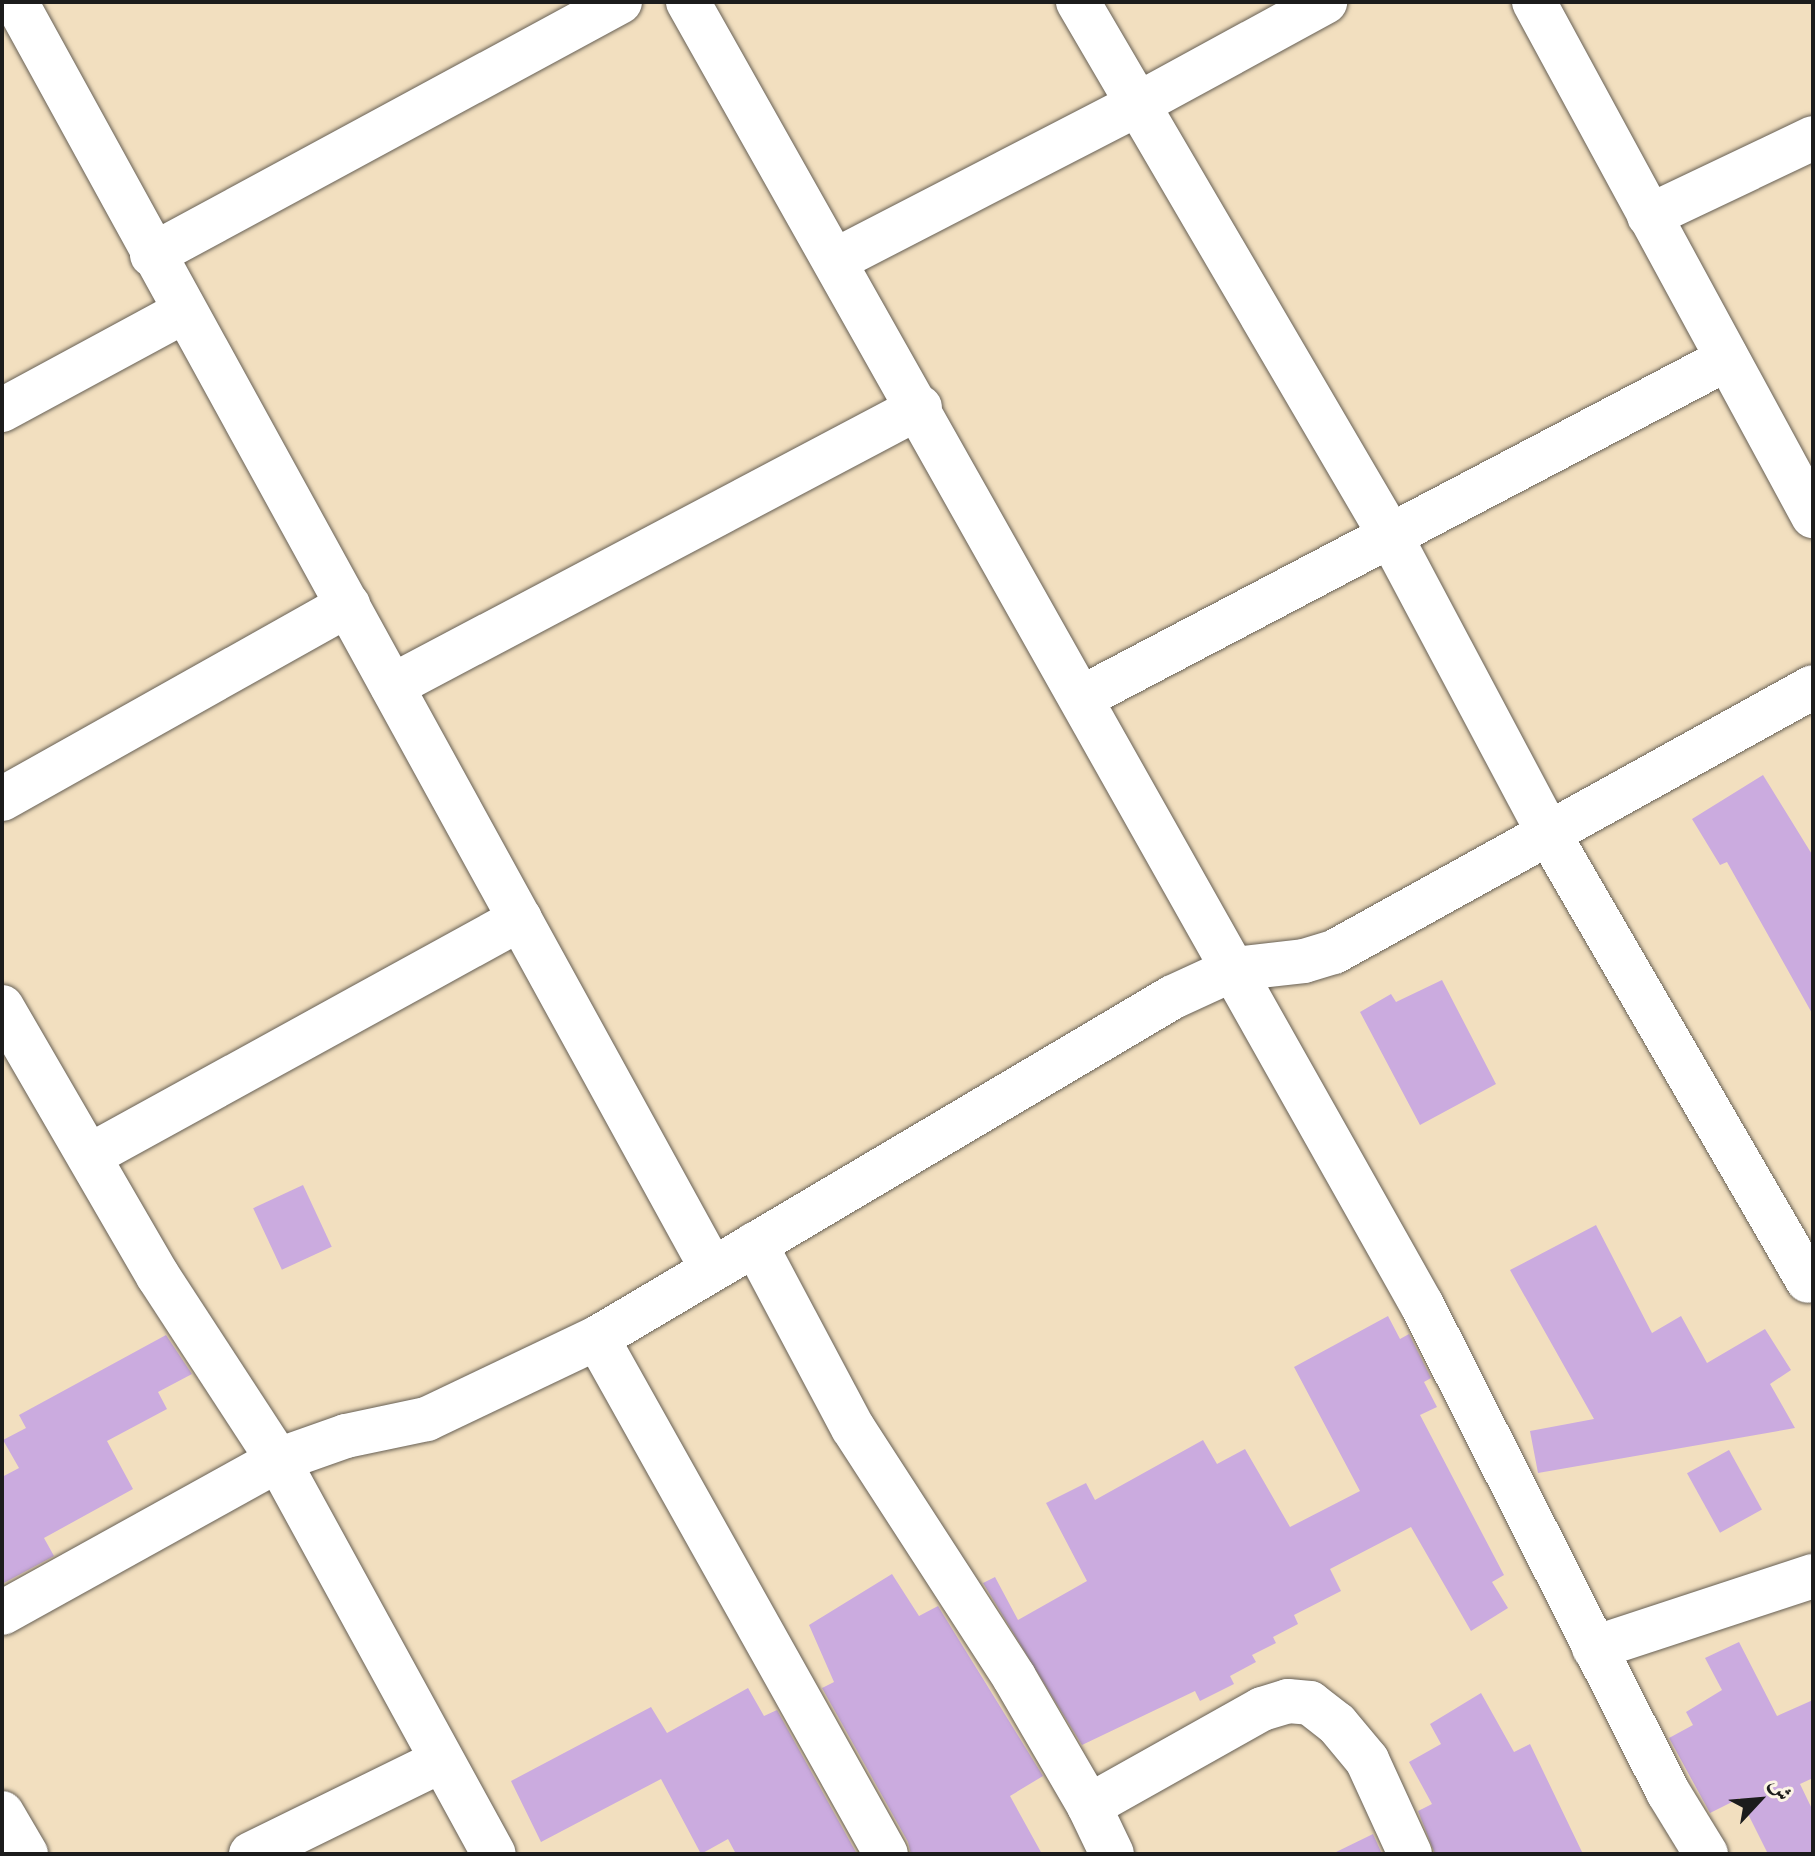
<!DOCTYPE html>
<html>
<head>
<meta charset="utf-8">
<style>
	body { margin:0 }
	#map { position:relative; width:1815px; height:1856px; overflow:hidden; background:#f2dfbf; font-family:Cardo,Amiri,serif }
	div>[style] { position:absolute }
	.building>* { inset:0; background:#cbabdf; transform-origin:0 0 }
	.roads { filter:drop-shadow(0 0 2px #676055) drop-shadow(0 0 2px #676055) }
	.minor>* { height:44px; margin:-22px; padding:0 22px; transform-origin:22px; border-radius:22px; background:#fff }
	span { translate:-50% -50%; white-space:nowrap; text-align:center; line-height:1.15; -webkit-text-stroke:8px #fcf5e5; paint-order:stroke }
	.frame { position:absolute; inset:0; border:4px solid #1c1c1c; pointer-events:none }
	.north { position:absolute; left:1719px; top:1760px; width:80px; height:80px; -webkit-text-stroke:6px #fcf5e5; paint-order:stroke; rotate:64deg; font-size:22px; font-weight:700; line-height:32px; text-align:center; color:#1c1c1c }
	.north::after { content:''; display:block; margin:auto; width:28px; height:36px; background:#1c1c1c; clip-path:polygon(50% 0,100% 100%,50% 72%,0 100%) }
</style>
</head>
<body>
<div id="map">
	<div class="building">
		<div style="clip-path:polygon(1763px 775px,1813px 856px,1813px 1015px,1727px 862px,1720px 865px,1692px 819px)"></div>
		<div style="clip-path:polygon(1442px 980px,1496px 1084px,1420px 1125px,1360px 1012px,1391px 994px,1396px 1002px)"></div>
		<div style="left:303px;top:1185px;width:68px;height:55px;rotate:65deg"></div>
		<div style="clip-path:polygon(1596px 1225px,1652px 1333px,1681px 1316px,1707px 1363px,1765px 1329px,1791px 1370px,1770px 1384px,1795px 1428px,1538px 1473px,1530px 1431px,1594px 1419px,1510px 1270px)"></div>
		<div style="clip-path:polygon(1388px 1316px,1400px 1339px,1409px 1334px,1431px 1378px,1424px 1382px,1437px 1407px,1420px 1415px,1504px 1575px,1492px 1582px,1508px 1608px,1471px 1631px,1411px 1527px,1330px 1569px,1341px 1591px,1294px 1615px,1298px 1624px,1273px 1637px,1276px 1643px,1252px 1655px,1256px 1662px,1230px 1676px,1234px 1684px,1200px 1701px,1195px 1691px,1082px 1745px,983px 1583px,995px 1577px,1018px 1620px,1087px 1581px,1046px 1503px,1086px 1483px,1095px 1500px,1203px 1440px,1217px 1464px,1245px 1449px,1290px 1527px,1360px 1491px,1294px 1367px)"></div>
		<div style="clip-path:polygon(166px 1335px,192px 1374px,158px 1392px,167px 1409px,107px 1441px,133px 1489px,44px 1538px,54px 1556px,2px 1584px,2px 1477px,19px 1468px,3px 1440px,26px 1428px,19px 1415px)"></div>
		<div style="left:1729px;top:1450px;width:68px;height:48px;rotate:61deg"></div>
		<div style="clip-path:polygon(892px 1574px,919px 1616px,938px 1606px,1043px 1776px,1010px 1796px,1042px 1854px,911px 1854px,908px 1842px,822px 1688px,834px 1682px,809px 1625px)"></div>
		<div style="clip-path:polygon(1739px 1642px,1777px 1716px,1813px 1700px,1813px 1778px,1800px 1784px,1813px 1811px,1813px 1854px,1768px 1854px,1740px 1798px,1710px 1813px,1669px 1738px,1693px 1725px,1686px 1712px,1722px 1690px,1705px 1658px)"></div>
		<div style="clip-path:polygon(748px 1688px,764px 1716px,777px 1710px,857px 1854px,736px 1854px,728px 1839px,701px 1854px,661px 1779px,541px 1842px,511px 1781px,651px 1707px,667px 1733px)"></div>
		<div style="clip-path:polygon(1481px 1693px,1514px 1752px,1530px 1744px,1583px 1854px,1435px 1854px,1418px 1811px,1432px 1804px,1409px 1762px,1441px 1744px,1430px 1724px)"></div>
		<div style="clip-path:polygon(1373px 1834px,1382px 1854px,1332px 1854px)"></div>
	</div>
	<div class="roads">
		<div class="minor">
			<div style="left:16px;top:2px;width:1446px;rotate:61.22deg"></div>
			<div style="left:688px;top:2px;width:1496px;rotate:60.61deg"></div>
			<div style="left:1422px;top:1305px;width:546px;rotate:63.2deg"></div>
			<div style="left:1668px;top:1792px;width:73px;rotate:58.5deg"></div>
			<div style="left:1078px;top:2px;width:620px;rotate:59.67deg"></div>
			<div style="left:1391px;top:537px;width:339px;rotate:62deg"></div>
			<div style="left:1550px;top:836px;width:514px;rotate:59.9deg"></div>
			<div style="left:1534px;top:2px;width:585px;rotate:61.51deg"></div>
			<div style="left:1649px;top:216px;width:182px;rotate:-25.4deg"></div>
			<div style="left:152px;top:255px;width:532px;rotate:-28.4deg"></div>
			<div style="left:836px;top:260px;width:342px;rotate:-27.3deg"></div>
			<div style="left:1140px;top:103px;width:211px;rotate:-28.6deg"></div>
			<div style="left:2px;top:410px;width:206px;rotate:-28.4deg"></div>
			<div style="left:392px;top:686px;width:597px;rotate:-27.85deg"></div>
			<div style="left:1081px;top:698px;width:730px;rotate:-27.69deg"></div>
			<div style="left:2px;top:799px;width:397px;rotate:-29.3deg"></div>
			<div style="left:2px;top:1007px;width:311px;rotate:59.9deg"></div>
			<div style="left:158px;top:1276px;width:220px;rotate:56.9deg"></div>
			<div style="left:278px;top:1460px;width:449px;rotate:61.3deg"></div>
			<div style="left:89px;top:1156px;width:492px;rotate:-28.8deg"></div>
			<div style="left:755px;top:1244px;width:208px;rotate:62deg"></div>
			<div style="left:853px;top:1428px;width:297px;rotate:57.1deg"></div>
			<div style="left:1014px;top:1677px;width:149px;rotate:59.8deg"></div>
			<div style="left:1089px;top:1806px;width:53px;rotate:64.4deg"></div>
			<div style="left:597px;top:1338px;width:591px;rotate:60.75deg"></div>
			<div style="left:2px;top:1613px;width:316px;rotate:-29deg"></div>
			<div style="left:278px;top:1460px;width:72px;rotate:-19.4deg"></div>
			<div style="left:346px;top:1436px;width:83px;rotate:-11.9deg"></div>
			<div style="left:427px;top:1419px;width:188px;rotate:-25.5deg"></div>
			<div style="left:597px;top:1338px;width:669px;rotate:-30.63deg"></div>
			<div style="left:1173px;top:997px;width:67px;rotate:-24.7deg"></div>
			<div style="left:1234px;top:969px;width:70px;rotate:-6.5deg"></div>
			<div style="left:1304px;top:961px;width:31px;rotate:-17deg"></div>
			<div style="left:1334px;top:952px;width:547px;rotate:-28.95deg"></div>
			<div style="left:1594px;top:1648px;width:231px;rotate:-18.2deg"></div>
			<div style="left:1089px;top:1806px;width:198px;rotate:-29.3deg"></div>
			<div style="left:1262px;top:1709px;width:27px;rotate:-17deg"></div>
			<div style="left:1288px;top:1701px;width:22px;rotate:5deg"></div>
			<div style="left:1310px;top:1703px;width:34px;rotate:38deg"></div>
			<div style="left:1337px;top:1724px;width:47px;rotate:50.2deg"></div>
			<div style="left:1367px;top:1760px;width:103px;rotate:65.4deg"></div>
			<div style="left:2px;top:1813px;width:48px;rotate:59.7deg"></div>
			<div style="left:251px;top:1854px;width:212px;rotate:-26.1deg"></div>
		</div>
	</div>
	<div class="frame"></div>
	<div class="north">ش</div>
</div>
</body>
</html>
